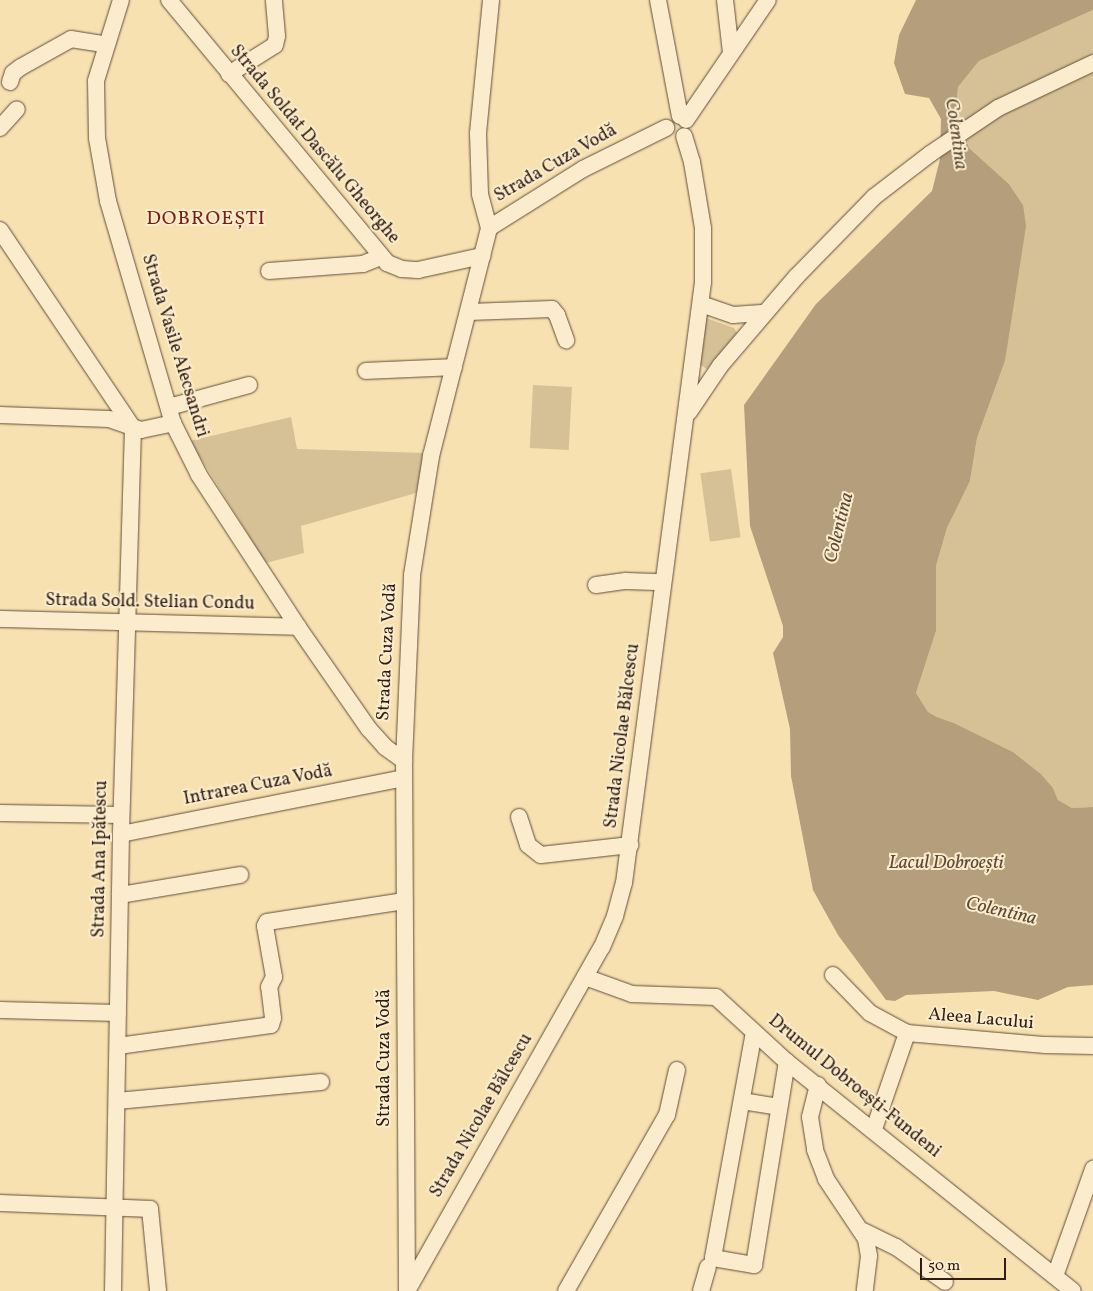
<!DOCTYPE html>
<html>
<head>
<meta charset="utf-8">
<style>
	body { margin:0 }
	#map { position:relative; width:1093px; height:1291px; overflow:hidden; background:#f8e1b0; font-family:Vollkorn,serif }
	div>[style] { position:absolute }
	.green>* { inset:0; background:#d6c095; transform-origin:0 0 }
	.water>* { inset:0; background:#b49e7b }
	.roads { filter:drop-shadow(0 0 1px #624d3b) drop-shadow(0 0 1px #624d3b) }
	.minor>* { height:16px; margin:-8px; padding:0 8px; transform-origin:8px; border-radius:8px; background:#faeccc }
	span { translate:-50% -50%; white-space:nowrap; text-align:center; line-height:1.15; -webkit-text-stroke:4px #faeccc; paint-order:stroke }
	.street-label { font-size:18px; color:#301c14 }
	.water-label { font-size:19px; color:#5e4a38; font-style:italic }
	.quarter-label { font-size:20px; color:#7a1f14; letter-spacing:1px }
	.scale { position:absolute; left:920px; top:1258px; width:86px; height:22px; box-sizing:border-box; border:2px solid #301c14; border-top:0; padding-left:6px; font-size:15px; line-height:18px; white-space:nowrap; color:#301c14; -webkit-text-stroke:4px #faeccc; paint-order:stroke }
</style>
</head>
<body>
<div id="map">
	<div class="green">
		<div style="clip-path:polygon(1093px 10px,1093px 807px,1072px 808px,1058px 800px,1053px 788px,1041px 774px,1013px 752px,954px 723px,937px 717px,928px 712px,916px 693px,936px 631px,936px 566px,947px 528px,970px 481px,977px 438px,1005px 361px,1023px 205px,1009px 184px,969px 148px,956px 107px,958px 87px,979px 61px)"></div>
		<div style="clip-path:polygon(706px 318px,734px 328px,737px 333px,707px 369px,699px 364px)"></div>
		<div style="left:533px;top:385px;width:39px;height:63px;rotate:3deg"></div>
		<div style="clip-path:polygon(291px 417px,297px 449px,425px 453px,416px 493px,301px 526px,304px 553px,266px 563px,190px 441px)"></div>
		<div style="left:731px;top:469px;width:69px;height:31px;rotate:82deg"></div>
	</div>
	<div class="water">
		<div style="clip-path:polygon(916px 0,1093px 0,1093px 10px,979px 61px,958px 87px,956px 107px,969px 148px,1009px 184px,1023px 205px,1026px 226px,1005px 361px,977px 438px,970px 481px,947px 528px,936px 566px,936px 631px,916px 693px,928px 712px,937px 717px,954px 723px,1013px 752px,1041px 774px,1053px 788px,1058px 800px,1072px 808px,1093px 807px,1093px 985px,1068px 987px,1038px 1000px,994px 991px,906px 995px,895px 1001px,886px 1000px,838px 935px,813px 890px,791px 776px,790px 729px,773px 653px,783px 637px,783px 626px,750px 526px,744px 405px,816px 304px,932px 191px,940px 159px,941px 119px,929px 98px,905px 94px,894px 63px,899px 35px)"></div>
	</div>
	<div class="roads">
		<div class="minor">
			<div style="left:121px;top:0;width:85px;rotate:107.2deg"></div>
			<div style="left:96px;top:81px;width:57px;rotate:89deg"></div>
			<div style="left:97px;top:138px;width:64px;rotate:80.1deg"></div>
			<div style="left:108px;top:201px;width:231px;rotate:73.7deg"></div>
			<div style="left:173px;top:423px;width:58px;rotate:63.4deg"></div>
			<div style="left:199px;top:475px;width:181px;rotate:56.9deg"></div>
			<div style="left:298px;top:627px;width:124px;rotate:55.2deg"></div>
			<div style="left:369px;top:729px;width:24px;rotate:48deg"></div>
			<div style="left:385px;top:747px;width:24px;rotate:36deg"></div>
			<div style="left:169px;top:0;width:342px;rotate:50.3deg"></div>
			<div style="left:387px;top:263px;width:16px;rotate:22deg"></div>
			<div style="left:402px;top:269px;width:16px;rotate:4deg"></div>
			<div style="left:418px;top:270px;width:66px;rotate:-12.3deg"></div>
			<div style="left:658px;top:0;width:118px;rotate:79.3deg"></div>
			<div style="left:725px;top:0;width:53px;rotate:83.5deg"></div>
			<div style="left:229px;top:74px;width:54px;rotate:-32.2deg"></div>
			<div style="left:275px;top:45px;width:9px;rotate:-77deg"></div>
			<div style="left:277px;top:36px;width:36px;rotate:-95deg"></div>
			<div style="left:10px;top:82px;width:9px;rotate:-72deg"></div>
			<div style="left:13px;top:73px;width:10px;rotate:-37deg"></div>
			<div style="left:21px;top:67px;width:57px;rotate:-29.2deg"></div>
			<div style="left:71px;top:39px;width:36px;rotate:9deg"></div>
			<div style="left:686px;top:120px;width:145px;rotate:-55.7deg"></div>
			<div style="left:0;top:128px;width:25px;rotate:-48deg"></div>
			<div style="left:489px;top:228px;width:35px;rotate:-105deg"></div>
			<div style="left:480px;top:194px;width:61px;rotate:-91.9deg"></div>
			<div style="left:478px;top:133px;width:134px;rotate:-84.4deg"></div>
			<div style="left:0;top:230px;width:239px;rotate:56.1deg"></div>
			<div style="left:133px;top:428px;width:406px;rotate:91.7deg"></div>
			<div style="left:121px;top:834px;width:457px;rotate:91deg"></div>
			<div style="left:269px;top:271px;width:94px;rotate:-4.3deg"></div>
			<div style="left:363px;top:264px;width:18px;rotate:-22deg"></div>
			<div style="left:701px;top:304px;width:34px;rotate:19deg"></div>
			<div style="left:733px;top:315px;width:32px;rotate:-4deg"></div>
			<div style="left:469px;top:312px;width:83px;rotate:-2.1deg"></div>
			<div style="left:552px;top:309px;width:8px;rotate:50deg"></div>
			<div style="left:557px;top:315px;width:27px;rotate:70deg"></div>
			<div style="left:366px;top:371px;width:88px;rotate:-2.6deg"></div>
			<div style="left:169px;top:407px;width:83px;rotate:-15.4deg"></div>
			<div style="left:689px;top:412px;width:55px;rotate:-56deg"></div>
			<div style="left:720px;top:366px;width:118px;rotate:-49.5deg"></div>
			<div style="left:797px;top:276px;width:110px;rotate:-45.7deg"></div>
			<div style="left:874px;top:197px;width:71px;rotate:-37.5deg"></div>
			<div style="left:930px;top:154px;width:82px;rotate:-34.1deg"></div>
			<div style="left:998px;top:108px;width:105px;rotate:-25.3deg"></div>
			<div style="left:0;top:415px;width:109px;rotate:2.1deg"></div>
			<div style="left:109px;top:419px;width:34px;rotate:19deg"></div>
			<div style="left:141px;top:430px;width:33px;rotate:-12deg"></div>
			<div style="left:596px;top:585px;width:30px;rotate:-8deg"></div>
			<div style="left:626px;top:581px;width:37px;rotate:2deg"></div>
			<div style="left:0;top:619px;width:298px;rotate:1.5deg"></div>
			<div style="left:0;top:813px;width:121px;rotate:0.9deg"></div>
			<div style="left:519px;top:817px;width:29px;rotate:72deg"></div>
			<div style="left:528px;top:845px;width:16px;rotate:38deg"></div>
			<div style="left:541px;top:855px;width:90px;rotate:-6.4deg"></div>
			<div style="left:121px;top:834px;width:288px;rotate:-11.2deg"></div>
			<div style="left:120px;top:895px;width:122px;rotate:-9.5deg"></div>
			<div style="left:833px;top:975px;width:53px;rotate:45.8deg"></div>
			<div style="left:870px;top:1013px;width:42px;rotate:28.4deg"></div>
			<div style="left:907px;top:1033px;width:139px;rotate:5deg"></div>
			<div style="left:1045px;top:1045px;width:48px;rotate:1.2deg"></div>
			<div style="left:585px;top:977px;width:50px;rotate:19.9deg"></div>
			<div style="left:632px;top:994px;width:84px;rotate:2deg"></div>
			<div style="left:716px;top:997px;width:96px;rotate:42.5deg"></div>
			<div style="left:787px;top:1062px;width:366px;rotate:38.7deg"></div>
			<div style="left:0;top:1010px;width:118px;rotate:1.5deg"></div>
			<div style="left:754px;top:1032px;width:230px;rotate:100.3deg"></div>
			<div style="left:713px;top:1258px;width:42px;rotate:9.7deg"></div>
			<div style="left:754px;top:1265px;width:206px;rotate:-80.8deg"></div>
			<div style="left:118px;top:1046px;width:154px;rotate:-7.8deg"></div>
			<div style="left:271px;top:1025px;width:7px;rotate:-74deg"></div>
			<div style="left:273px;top:1018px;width:31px;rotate:-97deg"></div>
			<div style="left:269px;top:987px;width:11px;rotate:-63deg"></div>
			<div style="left:274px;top:977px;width:52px;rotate:-100deg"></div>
			<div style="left:265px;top:926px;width:4px;rotate:-63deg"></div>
			<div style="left:267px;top:922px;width:139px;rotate:-8.7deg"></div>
			<div style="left:818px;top:1085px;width:33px;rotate:104deg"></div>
			<div style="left:810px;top:1117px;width:33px;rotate:81deg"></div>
			<div style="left:815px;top:1150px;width:31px;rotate:69deg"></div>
			<div style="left:826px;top:1179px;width:72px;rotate:56.3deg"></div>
			<div style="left:866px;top:1239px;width:17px;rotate:80deg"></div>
			<div style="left:869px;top:1256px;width:35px;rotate:97deg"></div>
			<div style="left:117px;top:1101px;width:205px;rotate:-5.3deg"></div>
			<div style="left:742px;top:1101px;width:37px;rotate:9deg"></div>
			<div style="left:874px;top:1129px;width:102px;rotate:-71deg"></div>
			<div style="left:0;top:1203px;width:150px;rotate:2.3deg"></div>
			<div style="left:150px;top:1209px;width:82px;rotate:84.4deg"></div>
			<div style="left:863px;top:1231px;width:37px;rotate:26deg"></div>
			<div style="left:896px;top:1247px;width:60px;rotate:35.5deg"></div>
			<div style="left:1055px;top:1276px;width:114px;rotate:-70.4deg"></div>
			<div style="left:407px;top:1291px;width:530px;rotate:-90.32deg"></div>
			<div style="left:404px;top:761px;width:186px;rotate:-87.5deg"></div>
			<div style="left:412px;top:575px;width:121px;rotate:-80.9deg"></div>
			<div style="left:431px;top:456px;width:235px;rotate:-75.7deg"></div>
			<div style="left:489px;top:228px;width:111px;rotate:-32.1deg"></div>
			<div style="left:583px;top:169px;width:93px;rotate:-26.3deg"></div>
			<div style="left:407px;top:1291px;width:395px;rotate:-60.5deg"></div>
			<div style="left:602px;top:947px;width:34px;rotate:-67deg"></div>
			<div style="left:615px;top:916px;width:34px;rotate:-75deg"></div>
			<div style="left:624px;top:883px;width:606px;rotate:-82.51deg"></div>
			<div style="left:703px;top:282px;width:54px;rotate:-90deg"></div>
			<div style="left:703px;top:228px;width:67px;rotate:-99.5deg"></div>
			<div style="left:692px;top:162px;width:27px;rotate:-107deg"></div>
			<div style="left:566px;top:1291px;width:203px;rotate:-60.2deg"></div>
			<div style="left:667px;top:1115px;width:46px;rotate:-77.5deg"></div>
			<div style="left:701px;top:1291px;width:25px;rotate:-74deg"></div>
		</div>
	</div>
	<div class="street-label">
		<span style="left:314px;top:145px;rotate:50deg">Strada Soldat Dascălu Gheorghe</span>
		<span style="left:556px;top:164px;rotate:-30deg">Strada Cuza Vodă</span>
		<span style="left:174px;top:346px;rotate:73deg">Strada Vasile Alecsandri</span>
		<span style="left:150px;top:603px;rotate:1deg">Strada Sold. Stelian Condu</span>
		<span style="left:388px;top:652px;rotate:-87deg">Strada Cuza Vodă</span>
		<span style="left:623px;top:736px;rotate:-83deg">Strada Nicolae Bălcescu</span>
		<span style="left:258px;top:786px;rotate:-11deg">Intrarea Cuza Vodă</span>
		<span style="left:101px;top:859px;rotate:-89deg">Strada Ana Ipătescu</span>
		<span style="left:981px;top:1020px;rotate:5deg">Aleea Lacului</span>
		<span style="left:385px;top:1058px;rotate:-90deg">Strada Cuza Vodă</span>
		<span style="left:854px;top:1087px;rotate:39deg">Drumul Dobroești-Fundeni</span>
		<span style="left:482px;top:1116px;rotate:-60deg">Strada Nicolae Bălcescu</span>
	</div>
	<div class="water-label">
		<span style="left:955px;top:134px;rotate:82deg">Colentina</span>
		<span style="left:840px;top:528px;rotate:-76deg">Colentina</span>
		<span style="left:946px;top:864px">Lacul Dobroești</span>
		<span style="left:1001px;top:912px;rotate:13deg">Colentina</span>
	</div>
	<div class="quarter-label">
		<span style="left:206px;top:219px">DOBROEȘTI</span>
	</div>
	<div class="scale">50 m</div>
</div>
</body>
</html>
